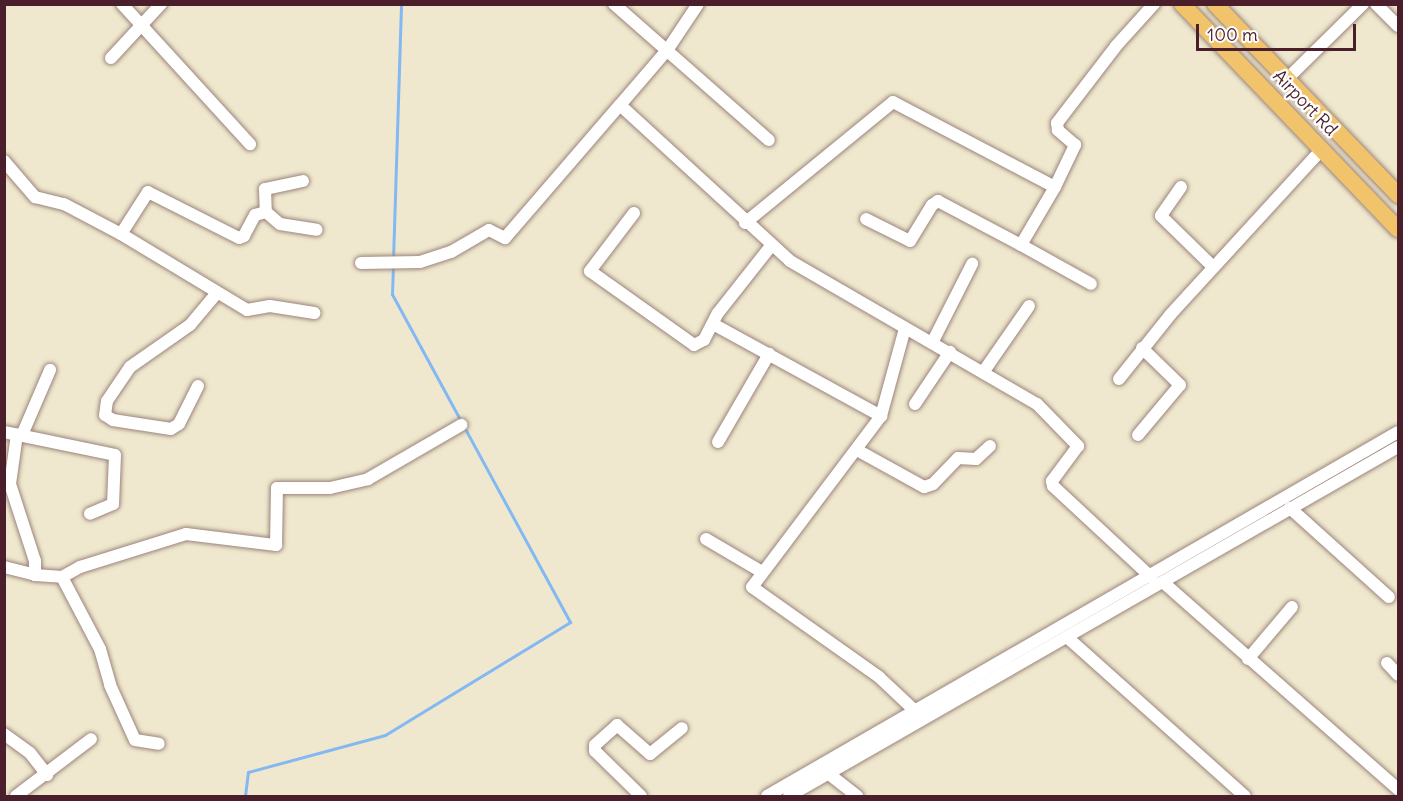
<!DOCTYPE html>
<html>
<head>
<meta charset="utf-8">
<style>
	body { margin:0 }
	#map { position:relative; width:1403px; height:801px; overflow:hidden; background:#efe8ce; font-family:Delius,sans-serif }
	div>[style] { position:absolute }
	.stream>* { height:3px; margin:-1.5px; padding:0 1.5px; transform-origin:1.5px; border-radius:1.5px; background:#83b8f2 }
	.roads { filter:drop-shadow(0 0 2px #9c847c) drop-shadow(0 0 2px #9c847c) }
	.minor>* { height:12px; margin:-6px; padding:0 6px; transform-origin:6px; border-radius:6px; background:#fff }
	.major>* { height:16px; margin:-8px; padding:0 8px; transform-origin:8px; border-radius:8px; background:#f1c36a }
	span { translate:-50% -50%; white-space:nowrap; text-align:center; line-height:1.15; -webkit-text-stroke:5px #fff; paint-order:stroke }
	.street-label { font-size:18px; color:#4a1f2b }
	.frame { position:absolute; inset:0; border:6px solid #4a1f2b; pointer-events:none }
	.scale { position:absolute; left:1196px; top:24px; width:160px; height:27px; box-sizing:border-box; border:3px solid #4a1f2b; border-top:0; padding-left:8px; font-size:18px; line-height:21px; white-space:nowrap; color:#4a1f2b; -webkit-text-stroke:4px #fff; paint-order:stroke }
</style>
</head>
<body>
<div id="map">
	<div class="stream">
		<div style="left:393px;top:260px;width:256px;rotate:-88.2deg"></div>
		<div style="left:245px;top:796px;width:24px;rotate:-83deg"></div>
		<div style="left:248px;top:772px;width:142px;rotate:-15.1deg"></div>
		<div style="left:385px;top:735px;width:217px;rotate:-31.4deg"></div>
		<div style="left:570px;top:622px;width:373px;rotate:-118.5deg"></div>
		<div style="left:392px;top:294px;width:27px;rotate:-88deg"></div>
	</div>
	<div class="roads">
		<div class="minor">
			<div style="left:122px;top:4px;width:190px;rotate:47.6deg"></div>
			<div style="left:614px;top:4px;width:206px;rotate:41.3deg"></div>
			<div style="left:1376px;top:4px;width:31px;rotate:45deg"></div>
			<div style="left:111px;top:58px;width:74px;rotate:-47.2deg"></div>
			<div style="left:1288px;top:78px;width:105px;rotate:-44.6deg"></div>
			<div style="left:620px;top:105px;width:74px;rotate:-49.4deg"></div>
			<div style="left:668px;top:49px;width:54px;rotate:-56.3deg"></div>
			<div style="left:4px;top:161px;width:48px;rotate:49.3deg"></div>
			<div style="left:35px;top:197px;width:30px;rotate:14deg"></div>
			<div style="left:64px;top:204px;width:64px;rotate:27.8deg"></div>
			<div style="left:303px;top:181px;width:39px;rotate:168deg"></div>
			<div style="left:265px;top:189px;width:23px;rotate:88deg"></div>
			<div style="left:266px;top:212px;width:18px;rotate:41deg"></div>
			<div style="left:280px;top:224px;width:37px;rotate:9deg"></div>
			<div style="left:1055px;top:187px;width:47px;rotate:-64.5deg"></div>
			<div style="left:1075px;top:145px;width:23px;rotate:-139deg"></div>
			<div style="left:1058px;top:130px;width:7px;rotate:-98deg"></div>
			<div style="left:1057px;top:123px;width:97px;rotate:-52.5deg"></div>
			<div style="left:1116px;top:46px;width:57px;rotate:-47.9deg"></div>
			<div style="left:1181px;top:187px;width:35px;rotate:125deg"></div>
			<div style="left:1161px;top:216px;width:73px;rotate:44.4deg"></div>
			<div style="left:266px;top:212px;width:11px;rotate:165deg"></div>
			<div style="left:255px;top:215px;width:24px;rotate:118deg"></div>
			<div style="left:244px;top:236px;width:5px;rotate:158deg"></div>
			<div style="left:239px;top:238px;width:102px;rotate:-153.2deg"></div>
			<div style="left:148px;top:192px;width:50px;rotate:122.7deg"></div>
			<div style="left:121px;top:234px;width:147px;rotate:31.1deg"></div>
			<div style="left:247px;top:310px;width:23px;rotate:-10deg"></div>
			<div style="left:270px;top:306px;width:45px;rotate:9deg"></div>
			<div style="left:634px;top:213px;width:73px;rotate:127.2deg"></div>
			<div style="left:590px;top:271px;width:128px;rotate:35.4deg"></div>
			<div style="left:694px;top:345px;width:11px;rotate:-27deg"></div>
			<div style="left:704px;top:340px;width:30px;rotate:-63deg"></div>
			<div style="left:718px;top:313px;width:85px;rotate:-51.7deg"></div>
			<div style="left:745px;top:223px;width:191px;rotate:-39.3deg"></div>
			<div style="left:893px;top:102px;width:183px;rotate:27.7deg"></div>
			<div style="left:1055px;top:187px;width:67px;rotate:120.4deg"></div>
			<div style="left:1021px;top:245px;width:94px;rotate:-152.1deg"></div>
			<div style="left:938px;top:201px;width:7px;rotate:146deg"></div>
			<div style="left:932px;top:205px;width:42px;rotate:121.4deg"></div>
			<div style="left:910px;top:241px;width:49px;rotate:-153.4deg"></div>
			<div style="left:1021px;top:245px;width:80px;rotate:29.1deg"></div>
			<div style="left:361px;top:263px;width:59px;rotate:-1deg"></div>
			<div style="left:420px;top:262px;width:33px;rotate:-18deg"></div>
			<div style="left:451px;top:252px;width:44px;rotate:-30.1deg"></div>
			<div style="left:489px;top:230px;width:18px;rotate:27deg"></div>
			<div style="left:505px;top:238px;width:176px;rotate:-49.2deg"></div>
			<div style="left:620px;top:105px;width:231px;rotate:42.5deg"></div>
			<div style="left:790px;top:261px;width:285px;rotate:30.1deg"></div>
			<div style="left:1037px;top:404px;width:59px;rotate:45.7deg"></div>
			<div style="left:1078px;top:446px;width:44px;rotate:126.6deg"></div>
			<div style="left:1052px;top:481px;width:5px;rotate:79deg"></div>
			<div style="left:1053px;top:486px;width:134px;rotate:42.9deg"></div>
			<div style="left:713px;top:324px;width:192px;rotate:28.7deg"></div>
			<div style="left:881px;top:416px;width:91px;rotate:-74.7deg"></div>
			<div style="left:932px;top:343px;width:89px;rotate:-63.1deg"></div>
			<div style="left:984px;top:371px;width:79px;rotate:-55.3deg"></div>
			<div style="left:1119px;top:379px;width:82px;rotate:-51.4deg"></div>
			<div style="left:1170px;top:315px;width:225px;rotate:-47.5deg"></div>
			<div style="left:198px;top:386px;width:42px;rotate:116.6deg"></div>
			<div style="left:179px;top:424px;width:9px;rotate:148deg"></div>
			<div style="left:171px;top:429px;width:59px;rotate:-171.2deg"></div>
			<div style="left:113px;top:420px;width:9px;rotate:-148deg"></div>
			<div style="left:105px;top:415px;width:14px;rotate:-82deg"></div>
			<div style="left:107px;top:401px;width:41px;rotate:-55.9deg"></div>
			<div style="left:130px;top:367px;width:73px;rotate:-35deg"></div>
			<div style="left:190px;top:325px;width:40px;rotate:-50deg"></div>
			<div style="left:915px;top:404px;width:63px;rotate:-56.1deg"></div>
			<div style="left:881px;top:416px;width:214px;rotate:127deg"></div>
			<div style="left:752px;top:587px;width:156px;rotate:35.3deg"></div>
			<div style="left:879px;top:677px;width:48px;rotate:43.3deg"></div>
			<div style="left:4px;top:432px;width:113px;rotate:11.7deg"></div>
			<div style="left:115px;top:455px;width:49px;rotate:92.3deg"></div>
			<div style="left:113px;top:504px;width:25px;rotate:157deg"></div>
			<div style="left:22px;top:435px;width:71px;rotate:-66.7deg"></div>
			<div style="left:1138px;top:435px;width:65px;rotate:-50deg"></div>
			<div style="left:1180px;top:385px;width:53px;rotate:-135.8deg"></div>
			<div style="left:718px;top:442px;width:102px;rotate:-59.9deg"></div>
			<div style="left:857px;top:450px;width:77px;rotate:28.9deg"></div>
			<div style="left:924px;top:487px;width:9px;rotate:-18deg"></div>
			<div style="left:933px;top:484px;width:36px;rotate:-46deg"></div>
			<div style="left:958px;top:458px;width:18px;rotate:3deg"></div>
			<div style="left:976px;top:459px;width:19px;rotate:-43deg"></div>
			<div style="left:4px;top:483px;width:6px;rotate:9deg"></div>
			<div style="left:10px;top:484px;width:50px;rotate:-82deg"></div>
			<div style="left:1290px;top:508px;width:133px;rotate:42deg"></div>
			<div style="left:706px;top:539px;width:65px;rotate:30.5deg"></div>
			<div style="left:4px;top:567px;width:32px;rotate:14deg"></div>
			<div style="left:35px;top:575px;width:14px;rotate:-90deg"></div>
			<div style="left:35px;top:561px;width:81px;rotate:-108deg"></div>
			<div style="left:35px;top:575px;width:27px;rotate:4deg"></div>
			<div style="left:62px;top:577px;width:21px;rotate:-29deg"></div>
			<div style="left:80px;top:567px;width:111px;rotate:-17.3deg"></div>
			<div style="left:186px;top:534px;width:91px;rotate:7deg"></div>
			<div style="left:276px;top:545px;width:57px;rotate:-89deg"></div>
			<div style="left:277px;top:488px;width:53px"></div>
			<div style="left:330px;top:488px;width:39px;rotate:-13deg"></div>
			<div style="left:368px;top:479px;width:108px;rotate:-30.1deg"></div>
			<div style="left:62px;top:577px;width:81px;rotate:62.2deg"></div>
			<div style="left:100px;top:649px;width:37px;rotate:74deg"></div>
			<div style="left:110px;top:685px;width:60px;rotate:65.6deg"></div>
			<div style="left:135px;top:740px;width:24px;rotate:9deg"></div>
			<div style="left:1164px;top:583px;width:312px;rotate:41.4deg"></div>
			<div style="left:1068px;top:638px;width:237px;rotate:41.8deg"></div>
			<div style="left:1248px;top:659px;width:68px;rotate:-49.8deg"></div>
			<div style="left:1387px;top:663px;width:16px;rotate:47deg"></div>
			<div style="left:4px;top:734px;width:32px;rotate:36deg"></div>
			<div style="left:30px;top:753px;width:28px;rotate:52deg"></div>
			<div style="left:829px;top:774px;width:36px;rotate:38deg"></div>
			<div style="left:16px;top:796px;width:94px;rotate:-37.2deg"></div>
			<div style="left:641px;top:796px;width:64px;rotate:-135.6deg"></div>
			<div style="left:595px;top:751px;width:6px;rotate:-90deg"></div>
			<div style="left:595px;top:745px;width:30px;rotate:-42deg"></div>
			<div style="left:617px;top:725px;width:44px;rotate:41.3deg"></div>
			<div style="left:650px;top:754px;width:41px;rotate:-39.1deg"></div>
			<div style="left:767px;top:796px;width:728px;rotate:-29.98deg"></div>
			<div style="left:789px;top:796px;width:702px;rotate:-29.82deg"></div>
		</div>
		<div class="major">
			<div style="left:1182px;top:4px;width:312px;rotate:46.2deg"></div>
			<div style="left:1215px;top:4px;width:265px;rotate:46.2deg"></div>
		</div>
	</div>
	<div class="street-label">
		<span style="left:1305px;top:103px;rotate:46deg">Airport Rd</span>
	</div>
	<div class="frame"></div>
	<div class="scale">100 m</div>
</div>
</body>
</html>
